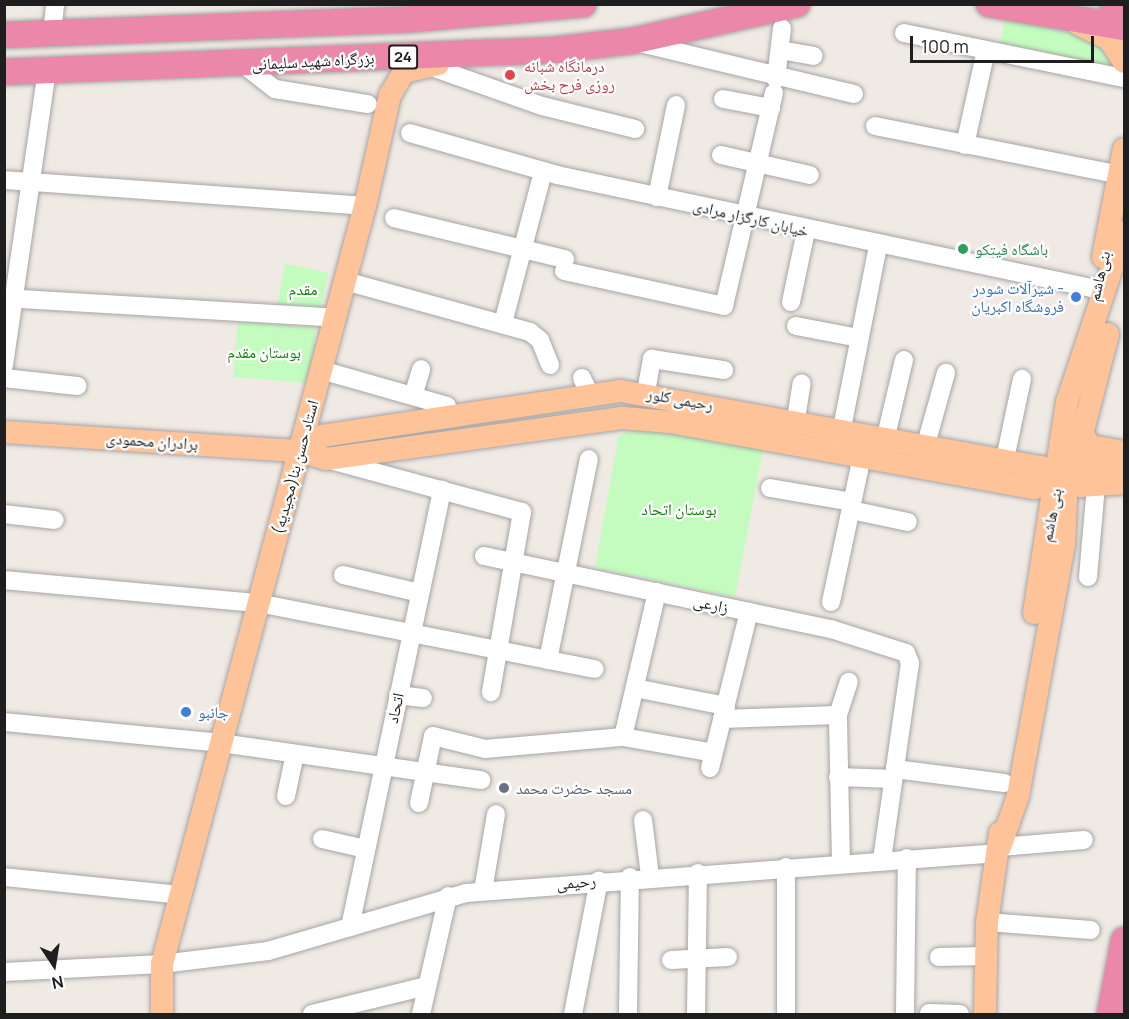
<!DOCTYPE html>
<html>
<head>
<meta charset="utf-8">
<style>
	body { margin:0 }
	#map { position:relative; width:1129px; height:1019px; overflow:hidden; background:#f0eae4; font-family:Manrope,"Noto Naskh Arabic",sans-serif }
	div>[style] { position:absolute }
	.park>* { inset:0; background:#c4fcbf; transform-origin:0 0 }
	.roads { filter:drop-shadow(0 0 2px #a5a5a5) drop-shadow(0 0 2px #a5a5a5) }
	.minor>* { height:18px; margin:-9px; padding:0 9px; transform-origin:9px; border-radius:9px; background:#fff }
	.major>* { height:22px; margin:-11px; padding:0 11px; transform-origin:11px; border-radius:11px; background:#ffc39a }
	.highway>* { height:26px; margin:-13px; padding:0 13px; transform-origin:13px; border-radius:13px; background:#eb88aa }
	.dots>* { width:16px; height:16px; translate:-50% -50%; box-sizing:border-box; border:3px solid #fff; border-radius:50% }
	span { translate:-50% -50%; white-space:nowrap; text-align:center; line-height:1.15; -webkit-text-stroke:4.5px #fff; paint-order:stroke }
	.shield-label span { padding:2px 4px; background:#fff; border:2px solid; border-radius:4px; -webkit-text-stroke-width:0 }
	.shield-label { font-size:15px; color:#1e1e1e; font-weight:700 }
	.street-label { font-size:16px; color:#1e1e1e }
	.health-label { font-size:16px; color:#be3a42 }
	.left { translate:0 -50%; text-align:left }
	.leisure-label { font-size:16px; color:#27864d }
	.shop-label { font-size:16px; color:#366cbe }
	.right { translate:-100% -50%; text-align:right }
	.park-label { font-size:16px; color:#108206 }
	.worship-label { font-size:16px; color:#5b616d }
	.frame { position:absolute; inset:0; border:6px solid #1e1e1e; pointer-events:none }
	.north { position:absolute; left:24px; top:935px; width:60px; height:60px; -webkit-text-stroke:4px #fff; paint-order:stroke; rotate:168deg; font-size:16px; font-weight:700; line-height:24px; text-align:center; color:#1e1e1e }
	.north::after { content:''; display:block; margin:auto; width:21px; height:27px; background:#1e1e1e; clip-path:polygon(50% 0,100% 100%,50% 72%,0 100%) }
	.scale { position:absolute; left:910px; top:36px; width:184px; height:27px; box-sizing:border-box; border:3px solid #1e1e1e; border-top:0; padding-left:8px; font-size:18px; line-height:21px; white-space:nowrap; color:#1e1e1e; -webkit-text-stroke:4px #fff; paint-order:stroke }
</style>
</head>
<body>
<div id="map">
	<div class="park">
		<div style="clip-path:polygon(1006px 14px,1087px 32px,1123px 71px,999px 47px)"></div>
		<div style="left:285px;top:264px;width:44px;height:42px;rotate:11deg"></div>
		<div style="left:238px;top:321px;width:78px;height:56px;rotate:5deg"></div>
		<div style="clip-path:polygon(631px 428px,763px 449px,735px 597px,595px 568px,618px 438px)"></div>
	</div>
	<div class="roads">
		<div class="minor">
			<div style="left:904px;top:33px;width:225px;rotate:11.6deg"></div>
			<div style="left:52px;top:34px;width:30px;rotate:-84deg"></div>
			<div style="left:636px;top:42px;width:224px;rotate:13.4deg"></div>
			<div style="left:780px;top:50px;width:34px;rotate:10deg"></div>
			<div style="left:244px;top:65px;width:39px;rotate:38deg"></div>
			<div style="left:275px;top:89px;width:94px;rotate:9.2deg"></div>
			<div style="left:426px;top:65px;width:123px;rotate:19.5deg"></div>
			<div style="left:542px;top:106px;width:96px;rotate:13.9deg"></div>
			<div style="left:776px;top:79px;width:51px;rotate:-83.3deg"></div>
			<div style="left:723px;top:99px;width:49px;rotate:10.6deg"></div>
			<div style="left:875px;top:126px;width:251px;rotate:11.3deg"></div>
			<div style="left:410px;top:133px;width:153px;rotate:15.9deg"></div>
			<div style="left:557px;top:175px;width:551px;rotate:11.94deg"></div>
			<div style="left:965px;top:145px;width:97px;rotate:-77.5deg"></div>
			<div style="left:721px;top:155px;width:91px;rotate:12.7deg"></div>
			<div style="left:4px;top:180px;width:362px;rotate:4.1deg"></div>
			<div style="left:657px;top:197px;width:94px;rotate:-78.3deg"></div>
			<div style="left:394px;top:218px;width:176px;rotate:13.5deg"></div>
			<div style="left:564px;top:271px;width:164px;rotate:12.3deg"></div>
			<div style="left:724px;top:306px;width:219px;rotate:-76.8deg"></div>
			<div style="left:345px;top:281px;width:192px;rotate:15.4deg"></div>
			<div style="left:530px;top:332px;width:13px;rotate:39deg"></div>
			<div style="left:540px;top:340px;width:27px;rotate:68deg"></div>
			<div style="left:4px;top:298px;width:333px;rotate:3.4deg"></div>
			<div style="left:791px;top:302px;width:73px;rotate:-78.1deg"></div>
			<div style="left:503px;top:323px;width:156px;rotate:-75.2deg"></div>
			<div style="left:796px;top:326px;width:64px;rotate:10.8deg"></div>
			<div style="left:4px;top:365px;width:297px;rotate:-81.7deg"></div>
			<div style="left:321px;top:370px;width:131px;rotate:15.9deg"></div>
			<div style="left:4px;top:378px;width:74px;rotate:6.2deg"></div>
			<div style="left:582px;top:378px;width:19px;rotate:65deg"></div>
			<div style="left:646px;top:392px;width:34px;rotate:-80deg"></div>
			<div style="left:652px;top:359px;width:73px;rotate:8.7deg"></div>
			<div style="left:413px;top:396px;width:28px;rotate:-73deg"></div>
			<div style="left:796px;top:419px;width:36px;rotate:-81deg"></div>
			<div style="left:886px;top:436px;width:78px;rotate:-76.7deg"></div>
			<div style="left:839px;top:443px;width:201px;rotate:-78.8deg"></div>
			<div style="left:926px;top:444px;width:74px;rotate:-74.3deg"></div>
			<div style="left:1005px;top:459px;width:82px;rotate:-78deg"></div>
			<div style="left:330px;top:460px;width:199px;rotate:15.2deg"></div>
			<div style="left:522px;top:512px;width:183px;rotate:99.8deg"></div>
			<div style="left:770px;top:488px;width:83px;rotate:9.7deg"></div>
			<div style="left:851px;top:510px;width:58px;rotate:11.9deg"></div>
			<div style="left:4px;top:514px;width:51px;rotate:6.7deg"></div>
			<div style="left:484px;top:556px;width:355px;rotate:11.9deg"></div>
			<div style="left:831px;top:629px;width:79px;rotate:17.7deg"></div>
			<div style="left:906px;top:653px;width:11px;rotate:68deg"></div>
			<div style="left:910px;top:663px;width:199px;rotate:98.1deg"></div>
			<div style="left:343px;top:575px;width:79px;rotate:13.2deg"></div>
			<div style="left:1088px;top:577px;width:92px;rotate:-85deg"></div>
			<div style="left:4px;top:580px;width:255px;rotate:5.2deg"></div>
			<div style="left:258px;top:603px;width:343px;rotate:11.1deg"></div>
			<div style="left:831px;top:602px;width:149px;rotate:-78deg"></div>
			<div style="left:548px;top:660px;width:205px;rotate:-78.5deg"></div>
			<div style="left:635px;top:688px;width:93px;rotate:11.2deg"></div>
			<div style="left:398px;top:695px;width:25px;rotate:7deg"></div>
			<div style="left:722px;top:719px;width:116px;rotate:-2deg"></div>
			<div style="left:4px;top:722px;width:218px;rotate:5.5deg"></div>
			<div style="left:221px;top:743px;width:263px;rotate:8.1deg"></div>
			<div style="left:623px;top:737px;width:149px;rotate:-76.8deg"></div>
			<div style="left:710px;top:768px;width:161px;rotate:-76deg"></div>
			<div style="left:895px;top:769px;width:110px;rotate:7.3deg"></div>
			<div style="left:838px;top:777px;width:55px;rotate:2.1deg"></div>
			<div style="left:286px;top:796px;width:43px;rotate:-77.9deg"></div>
			<div style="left:419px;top:803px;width:68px;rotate:-78.2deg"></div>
			<div style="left:433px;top:736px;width:54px;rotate:14deg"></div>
			<div style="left:485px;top:749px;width:139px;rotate:-5deg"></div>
			<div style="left:623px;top:737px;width:92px;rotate:10deg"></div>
			<div style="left:643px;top:820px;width:56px;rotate:82.9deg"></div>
			<div style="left:322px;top:839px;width:45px;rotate:12.8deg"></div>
			<div style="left:841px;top:863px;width:148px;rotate:-91.2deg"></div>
			<div style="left:838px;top:715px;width:35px;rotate:-72deg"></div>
			<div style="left:4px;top:877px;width:178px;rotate:5.8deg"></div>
			<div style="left:483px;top:891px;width:78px;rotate:-80.4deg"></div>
			<div style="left:987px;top:922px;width:104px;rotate:4.4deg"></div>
			<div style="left:350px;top:927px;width:447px;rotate:-78.1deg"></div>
			<div style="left:939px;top:957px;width:47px;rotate:-1.2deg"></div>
			<div style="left:671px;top:960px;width:57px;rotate:-3deg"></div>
			<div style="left:4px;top:972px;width:158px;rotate:-2.9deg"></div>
			<div style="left:162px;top:964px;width:107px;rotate:-7deg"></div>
			<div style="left:268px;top:951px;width:206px;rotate:-16.3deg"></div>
			<div style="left:466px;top:893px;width:534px;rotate:-4.3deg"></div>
			<div style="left:998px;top:853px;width:6px;rotate:-72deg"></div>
			<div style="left:1000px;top:847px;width:84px;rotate:-4.8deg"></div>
			<div style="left:929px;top:1013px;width:31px;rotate:2deg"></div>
			<div style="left:312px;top:1014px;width:118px;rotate:-13.7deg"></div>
			<div style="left:421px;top:1014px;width:121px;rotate:-77.1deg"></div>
			<div style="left:573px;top:1014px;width:136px;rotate:-79deg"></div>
			<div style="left:628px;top:1014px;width:137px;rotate:-89.2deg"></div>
			<div style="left:696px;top:1014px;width:141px;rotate:-89.2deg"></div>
			<div style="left:786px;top:1014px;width:147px;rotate:-90deg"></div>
			<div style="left:905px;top:1014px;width:156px;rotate:-89.3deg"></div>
		</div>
		<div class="major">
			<div style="left:1078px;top:24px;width:34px;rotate:26deg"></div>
			<div style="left:1109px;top:39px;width:27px;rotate:57deg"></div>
			<div style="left:1103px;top:257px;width:110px;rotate:-79deg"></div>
			<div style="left:1080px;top:429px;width:20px;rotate:60deg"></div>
			<div style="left:1090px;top:446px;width:35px;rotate:10deg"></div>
			<div style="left:4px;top:432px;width:297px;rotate:3.7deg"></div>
			<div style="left:300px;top:451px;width:27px;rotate:17deg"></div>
			<div style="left:326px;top:459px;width:300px;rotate:-7.9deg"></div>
			<div style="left:623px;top:418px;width:47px;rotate:4.9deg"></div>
			<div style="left:670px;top:422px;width:370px;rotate:10.3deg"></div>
			<div style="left:1034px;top:488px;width:54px;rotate:-21.8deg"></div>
			<div style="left:1084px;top:468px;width:40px;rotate:-4.3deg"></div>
			<div style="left:300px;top:451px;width:27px;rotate:-34deg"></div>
			<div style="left:322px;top:436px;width:302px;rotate:-8.6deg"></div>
			<div style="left:621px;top:391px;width:427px;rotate:10.3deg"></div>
			<div style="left:1041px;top:467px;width:21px;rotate:39deg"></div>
			<div style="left:1057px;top:480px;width:22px;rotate:66deg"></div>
			<div style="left:1066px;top:500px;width:45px;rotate:92.5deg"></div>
			<div style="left:1064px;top:545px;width:255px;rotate:100.4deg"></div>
			<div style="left:1018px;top:796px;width:54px;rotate:109.4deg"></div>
			<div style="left:1060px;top:477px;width:25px;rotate:-50deg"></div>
			<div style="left:1076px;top:458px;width:128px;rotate:-75.5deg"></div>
			<div style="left:1057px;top:480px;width:24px;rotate:15deg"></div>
			<div style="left:1080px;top:486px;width:44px;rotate:-3.9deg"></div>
			<div style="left:1034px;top:613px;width:214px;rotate:-81.1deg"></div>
			<div style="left:1067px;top:402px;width:179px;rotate:-71.5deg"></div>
			<div style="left:162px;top:1014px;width:50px;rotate:-90deg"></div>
			<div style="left:162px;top:964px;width:785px;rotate:-75.01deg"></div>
			<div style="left:365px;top:206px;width:114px;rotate:-77.3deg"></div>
			<div style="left:390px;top:95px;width:27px;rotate:-59deg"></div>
			<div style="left:404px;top:72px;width:35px;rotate:-13deg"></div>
			<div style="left:985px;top:1014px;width:92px;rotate:-88.8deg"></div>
			<div style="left:987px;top:922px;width:90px;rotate:-81.7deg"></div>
		</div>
		<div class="highway">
			<div style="left:989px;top:4px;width:137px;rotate:9.7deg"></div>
			<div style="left:1113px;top:4px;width:11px;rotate:10deg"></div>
			<div style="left:4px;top:35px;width:409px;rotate:-2.2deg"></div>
			<div style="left:413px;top:19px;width:171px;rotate:-5deg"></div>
			<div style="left:4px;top:72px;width:550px;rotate:-2.29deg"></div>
			<div style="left:554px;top:50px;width:79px;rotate:-6.6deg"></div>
			<div style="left:632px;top:41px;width:169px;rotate:-12.6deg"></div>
			<div style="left:1110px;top:1014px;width:75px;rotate:-79.3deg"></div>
		</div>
	</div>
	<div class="dots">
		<div style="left:510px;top:75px;background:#e0444e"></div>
		<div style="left:963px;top:249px;background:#2e9e5b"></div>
		<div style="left:1076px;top:297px;background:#3f7fe0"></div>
		<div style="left:186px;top:712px;background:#3f7fe0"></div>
		<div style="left:504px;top:788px;background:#6b7280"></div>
	</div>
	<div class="shield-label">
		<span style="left:403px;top:57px">24</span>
	</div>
	<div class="street-label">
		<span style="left:313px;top:61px;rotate:-3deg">بزرگراه شهید سلیمانی</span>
		<span style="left:751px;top:218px;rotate:13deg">خیابان کارگزار مرادی</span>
		<span style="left:1099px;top:276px;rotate:-77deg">بنی‌هاشم</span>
		<span style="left:680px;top:399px;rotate:10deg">رحیمی کلور</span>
		<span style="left:152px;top:441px;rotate:4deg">برادران محمودی</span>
		<span style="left:295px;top:467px;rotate:-75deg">استاد حسن بنا(مجیدیه)</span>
		<span style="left:1051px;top:515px;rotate:-79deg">بنی هاشم</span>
		<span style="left:711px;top:604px;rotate:12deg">زارعی</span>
		<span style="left:395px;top:708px;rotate:-78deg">اتحاد</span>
		<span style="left:576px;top:882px;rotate:-5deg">رحیمی</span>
	</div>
	<div class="health-label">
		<span class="left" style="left:524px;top:75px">درمانگاه شبانه<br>روزی فرح بخش</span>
	</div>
	<div class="leisure-label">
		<span class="left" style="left:975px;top:249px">باشگاه فیتکو</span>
	</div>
	<div class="shop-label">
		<span class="right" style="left:1064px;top:297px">شیرآلات شودر -<br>فروشگاه اکبریان</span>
		<span class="left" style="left:198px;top:712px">جانبو</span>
	</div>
	<div class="park-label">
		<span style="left:303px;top:289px">مقدم</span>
		<span style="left:264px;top:352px">بوستان مقدم</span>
		<span style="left:679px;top:509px">بوستان اتحاد</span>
	</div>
	<div class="worship-label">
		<span class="left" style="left:516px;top:788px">مسجد حضرت محمد</span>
	</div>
	<div class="frame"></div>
	<div class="north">N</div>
	<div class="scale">100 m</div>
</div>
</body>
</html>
